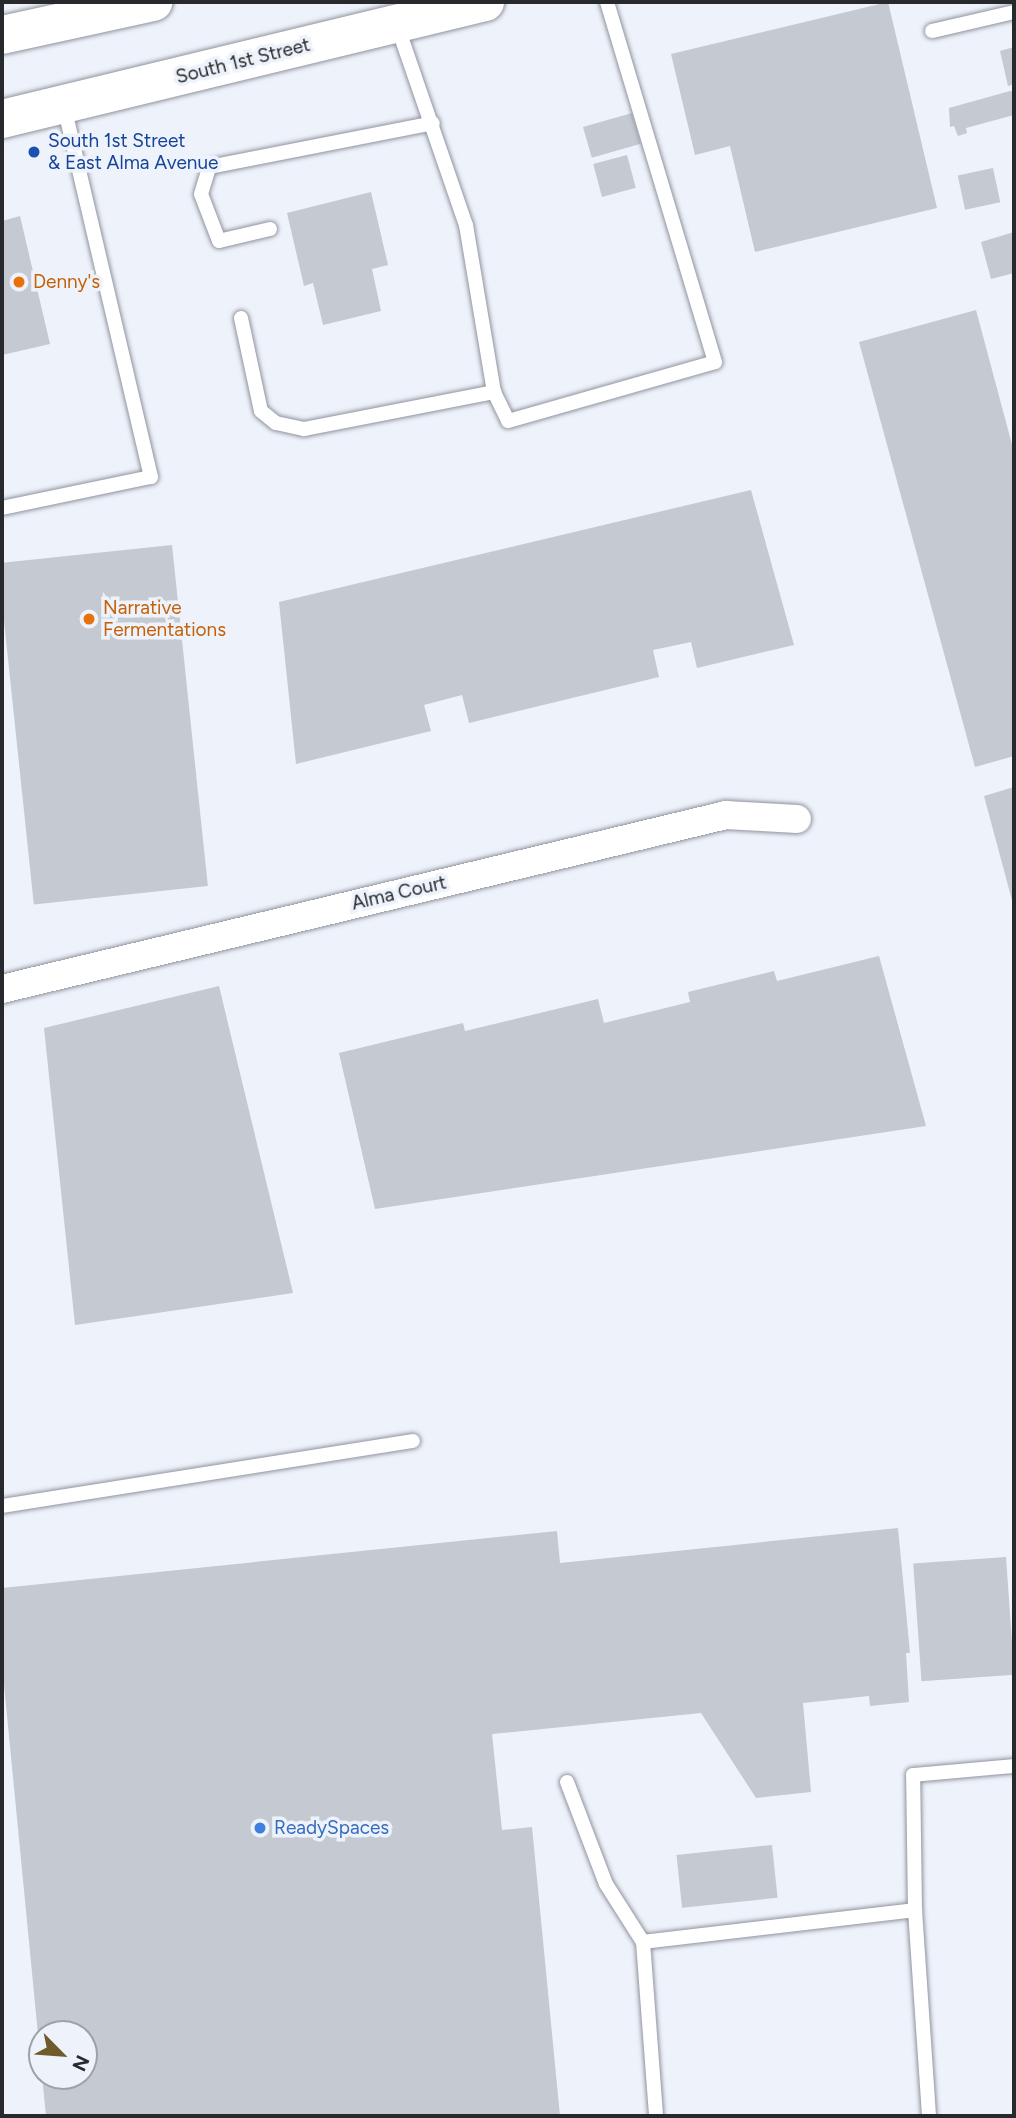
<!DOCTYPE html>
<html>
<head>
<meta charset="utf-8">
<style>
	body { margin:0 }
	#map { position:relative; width:1016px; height:2118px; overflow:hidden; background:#edf2fb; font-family:Figtree,sans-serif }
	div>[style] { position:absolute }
	.building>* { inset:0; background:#c4c9d2; transform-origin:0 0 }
	.roads { filter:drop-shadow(0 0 2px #90949d) drop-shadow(0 0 2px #90949d) }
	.lane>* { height:14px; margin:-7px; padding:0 7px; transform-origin:7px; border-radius:7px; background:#fff }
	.street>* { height:28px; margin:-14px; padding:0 14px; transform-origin:14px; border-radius:14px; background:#fff }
	.primary>* { height:38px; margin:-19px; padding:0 19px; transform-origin:19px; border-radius:19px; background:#fff }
	.dots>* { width:19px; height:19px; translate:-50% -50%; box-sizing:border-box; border:4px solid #edf2fb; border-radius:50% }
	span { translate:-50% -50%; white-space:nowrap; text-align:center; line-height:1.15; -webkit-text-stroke:7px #edf2fb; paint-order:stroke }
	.street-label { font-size:19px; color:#27292c }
	.transit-label { font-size:19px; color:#164399 }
	.left { translate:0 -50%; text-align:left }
	.food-label { font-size:19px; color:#c56008 }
	.shop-label { font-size:19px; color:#366cbe }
	.frame { position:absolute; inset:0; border:4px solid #27292c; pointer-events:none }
	.north { position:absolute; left:28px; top:2020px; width:70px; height:70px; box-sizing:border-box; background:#edf2fb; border:2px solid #9ea2a8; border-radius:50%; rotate:115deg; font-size:19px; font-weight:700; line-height:28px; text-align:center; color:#27292c }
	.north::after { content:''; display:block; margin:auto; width:24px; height:32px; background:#705c2b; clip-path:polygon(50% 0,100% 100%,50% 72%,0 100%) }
</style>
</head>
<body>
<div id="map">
	<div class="building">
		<div style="clip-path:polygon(888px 2px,937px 208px,755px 252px,730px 146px,695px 155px,671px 54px)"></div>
		<div style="clip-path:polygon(1014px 47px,1014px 84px,1008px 86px,1000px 51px)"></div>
		<div style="clip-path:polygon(1010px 91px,1014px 92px,1014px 115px,966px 128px,967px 133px,958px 136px,954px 126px,950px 127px,949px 108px)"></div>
		<div style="left:632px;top:113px;width:32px;height:51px;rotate:74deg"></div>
		<div style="left:627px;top:155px;width:34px;height:35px;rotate:75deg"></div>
		<div style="left:993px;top:168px;width:35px;height:36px;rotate:78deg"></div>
		<div style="clip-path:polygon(371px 192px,388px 265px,372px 269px,381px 311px,323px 325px,313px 283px,304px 286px,287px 213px)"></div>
		<div style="clip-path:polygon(20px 216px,50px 344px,2px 355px,2px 221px)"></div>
		<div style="clip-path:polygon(1014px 232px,1014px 273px,991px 279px,981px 242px)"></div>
		<div style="clip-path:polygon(976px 310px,1014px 452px,1014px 756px,975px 767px,859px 342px)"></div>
		<div style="clip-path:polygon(751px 490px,794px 645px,697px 668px,691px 642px,653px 650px,659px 677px,469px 723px,462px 695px,424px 705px,431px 731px,296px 764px,279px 602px)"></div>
		<div style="left:172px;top:545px;width:343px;height:175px;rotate:84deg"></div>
		<div style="clip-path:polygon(1014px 787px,1014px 904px,1013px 904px,984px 796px)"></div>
		<div style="clip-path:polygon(879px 956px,926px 1126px,375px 1209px,339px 1053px,463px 1023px,465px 1031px,598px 999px,604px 1023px,690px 1002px,688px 992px,774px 971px,777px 981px)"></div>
		<div style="clip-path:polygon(219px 986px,293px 1293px,75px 1325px,44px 1028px)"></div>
		<div style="clip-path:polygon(898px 1528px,910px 1653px,906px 1653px,909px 1702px,870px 1706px,869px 1696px,803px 1703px,811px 1792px,756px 1798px,701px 1713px,492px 1734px,502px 1830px,532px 1827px,560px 2116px,46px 2116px,42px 2076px,84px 2076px,84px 2034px,42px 2034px,40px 2055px,2px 1664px,2px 1588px,557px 1531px,560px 1563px)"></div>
		<div style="left:1006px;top:1557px;width:118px;height:93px;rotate:86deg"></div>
		<div style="left:772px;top:1845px;width:53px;height:96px;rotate:84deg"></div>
	</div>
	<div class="roads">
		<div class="lane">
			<div style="left:397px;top:25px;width:212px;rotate:71deg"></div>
			<div style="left:466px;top:225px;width:169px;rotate:80.5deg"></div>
			<div style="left:494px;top:392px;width:32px;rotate:64deg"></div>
			<div style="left:508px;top:421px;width:215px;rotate:-15.9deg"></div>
			<div style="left:715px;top:362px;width:376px;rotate:-106.7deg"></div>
			<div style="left:932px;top:31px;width:84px;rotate:-13deg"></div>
			<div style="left:270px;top:229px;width:52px;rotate:166.8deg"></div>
			<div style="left:219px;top:241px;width:50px;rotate:-111deg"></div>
			<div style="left:201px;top:194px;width:28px;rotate:-73deg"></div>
			<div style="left:209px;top:167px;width:228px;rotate:-11.1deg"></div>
			<div style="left:241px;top:318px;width:95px;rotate:77.9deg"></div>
			<div style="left:261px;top:411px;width:19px;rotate:39deg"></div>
			<div style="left:276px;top:423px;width:29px;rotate:12deg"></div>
			<div style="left:304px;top:429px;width:194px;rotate:-11deg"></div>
			<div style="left:2px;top:508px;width:152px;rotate:-11.8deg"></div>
			<div style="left:151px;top:477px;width:381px;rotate:-103.2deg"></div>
			<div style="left:2px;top:1506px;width:416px;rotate:-9deg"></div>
			<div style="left:567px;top:1782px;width:109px;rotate:69.1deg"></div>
			<div style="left:606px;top:1884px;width:69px;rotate:57.5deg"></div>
			<div style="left:643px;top:1942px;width:174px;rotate:85.7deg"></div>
			<div style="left:915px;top:1910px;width:135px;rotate:-90.8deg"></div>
			<div style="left:913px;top:1775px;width:101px;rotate:-5.1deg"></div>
			<div style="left:643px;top:1942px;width:274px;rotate:-6.7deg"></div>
			<div style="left:915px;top:1910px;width:206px;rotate:86.1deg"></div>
		</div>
		<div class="street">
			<div style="left:2px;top:989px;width:745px;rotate:-13.51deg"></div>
			<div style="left:726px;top:815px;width:71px;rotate:3.2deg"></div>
		</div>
		<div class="primary">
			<div style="left:2px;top:35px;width:155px;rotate:-12.3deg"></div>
			<div style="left:2px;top:119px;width:497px;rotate:-13.6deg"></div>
		</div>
	</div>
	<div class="dots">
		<div style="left:34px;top:152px;background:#1a4fb4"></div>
		<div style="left:19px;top:282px;background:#e8710a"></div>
		<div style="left:89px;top:619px;background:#e8710a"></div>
		<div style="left:260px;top:1828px;background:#3f7fe0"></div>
	</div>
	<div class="street-label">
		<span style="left:243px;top:61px;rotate:-14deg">South 1st Street</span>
		<span style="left:399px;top:893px;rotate:-13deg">Alma Court</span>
	</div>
	<div class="transit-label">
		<span class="left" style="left:48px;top:152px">South 1st Street<br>&amp; East Alma Avenue</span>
	</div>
	<div class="food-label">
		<span class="left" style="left:33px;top:282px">Denny's</span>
		<span class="left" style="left:103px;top:619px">Narrative<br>Fermentations</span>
	</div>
	<div class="shop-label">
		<span class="left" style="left:274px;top:1828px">ReadySpaces</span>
	</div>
	<div class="frame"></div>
	<div class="north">N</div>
</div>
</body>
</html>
